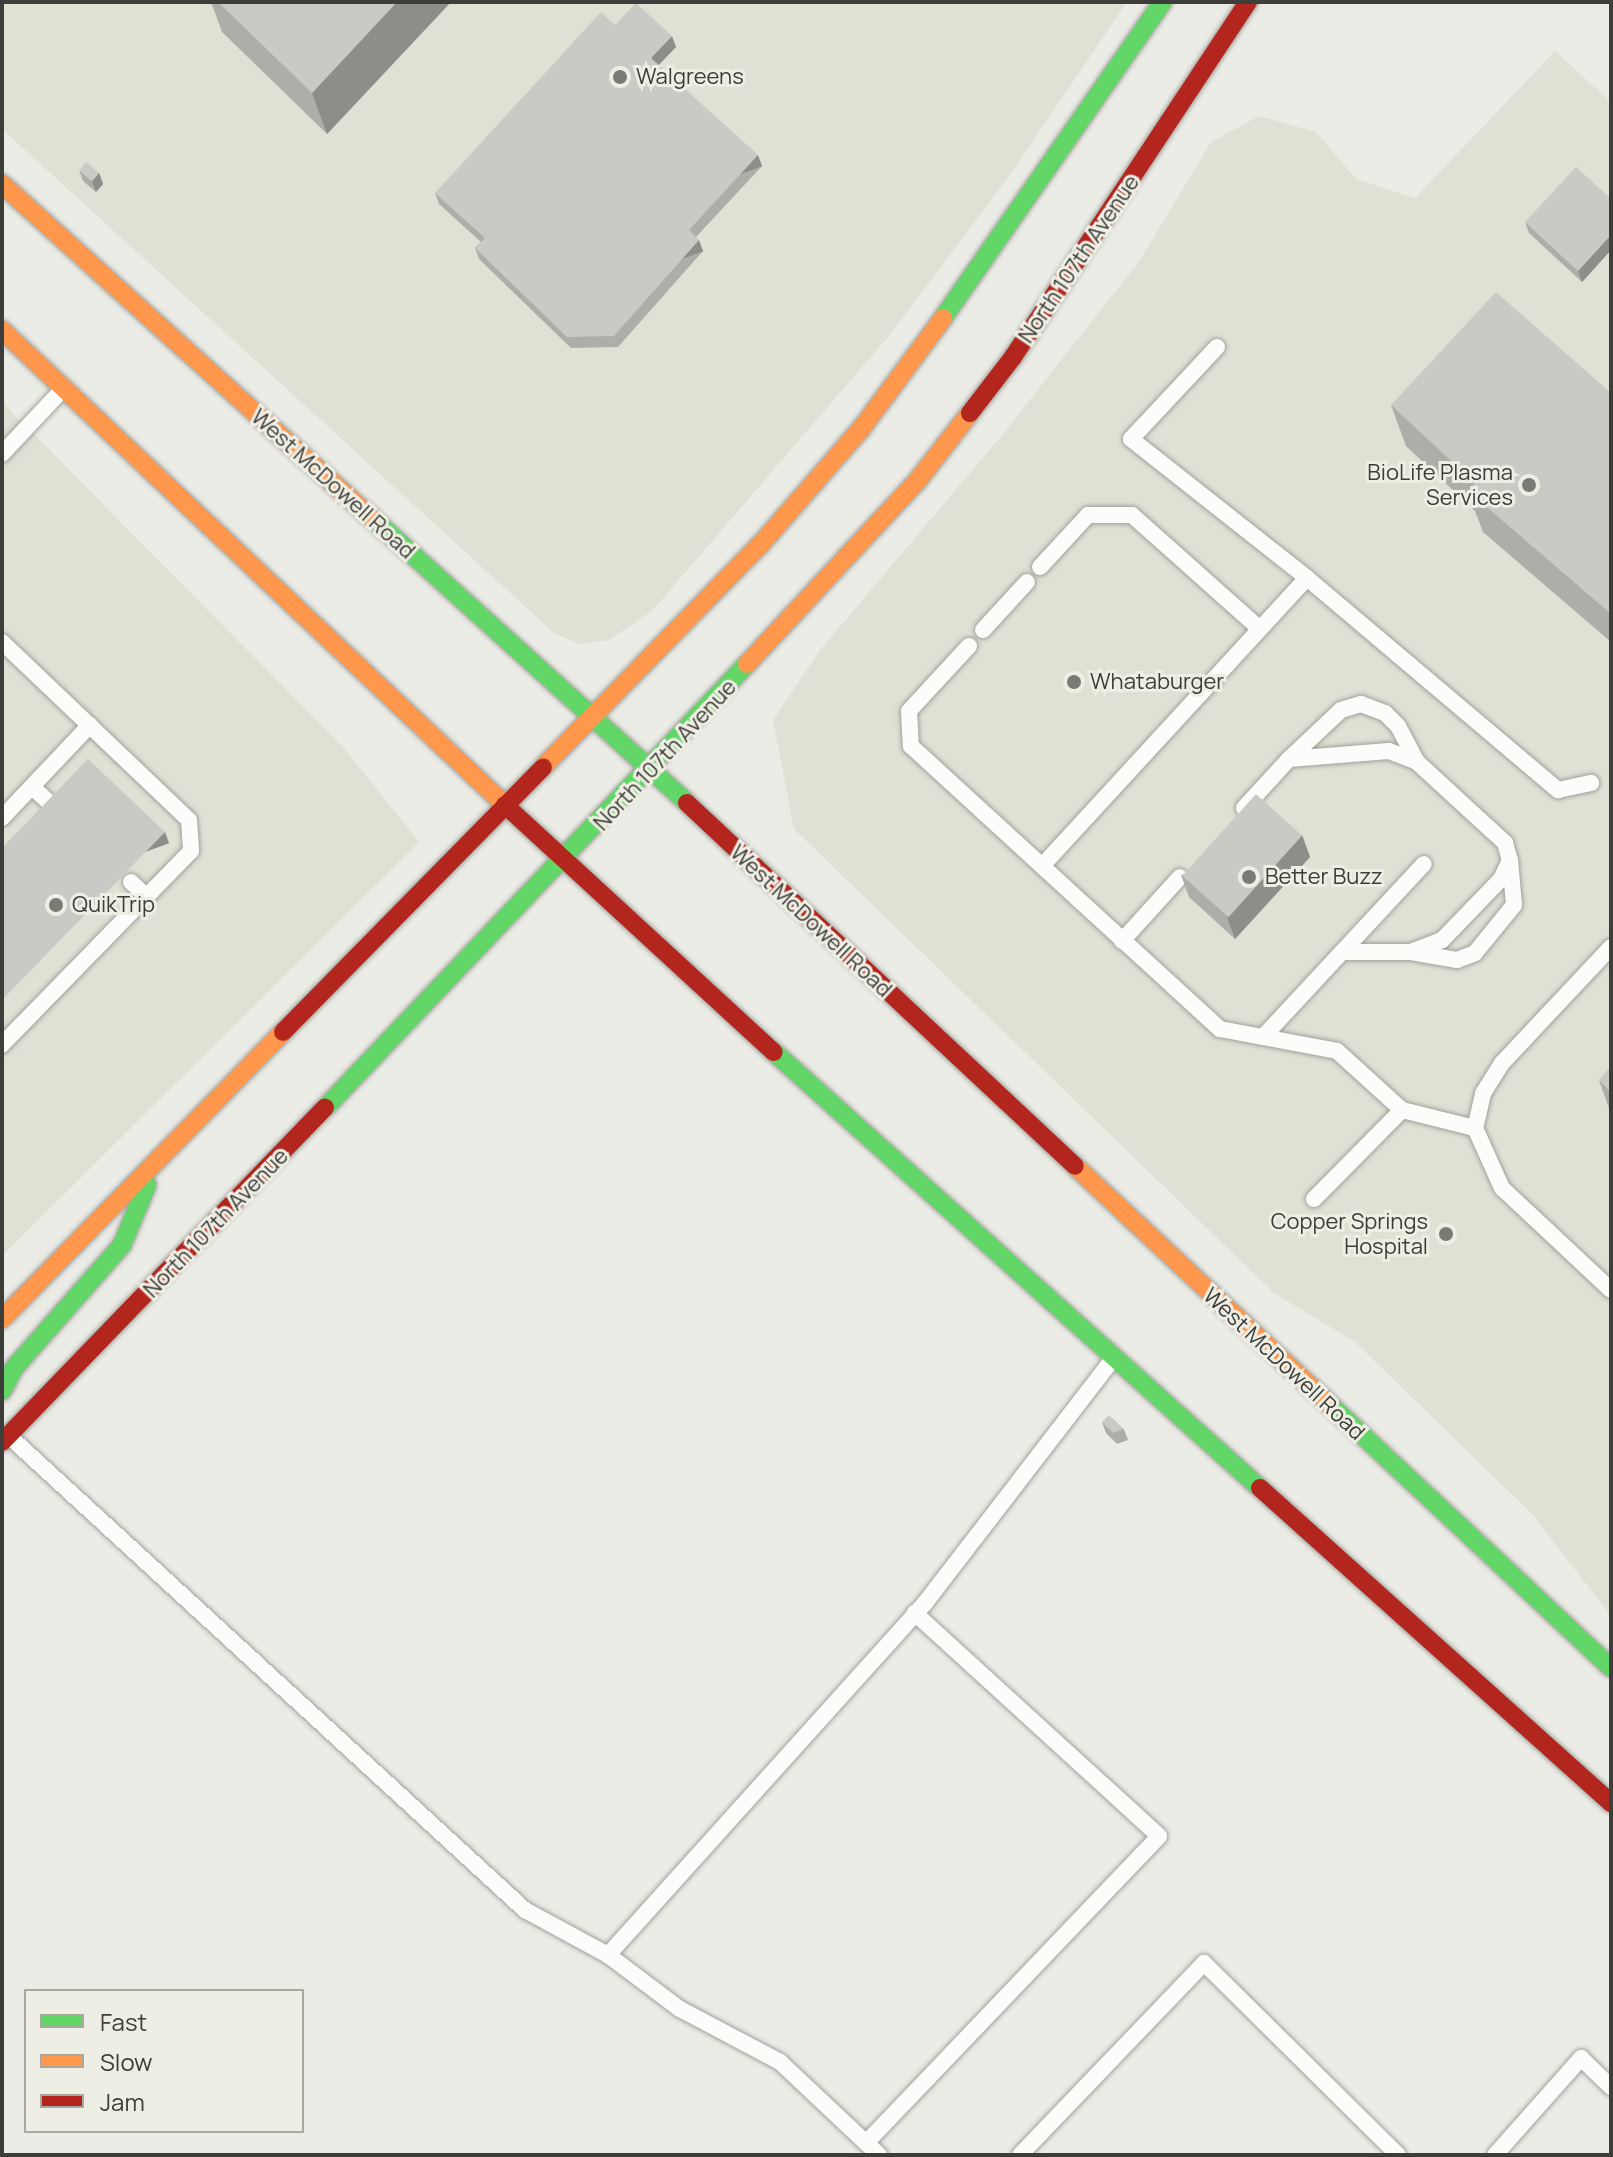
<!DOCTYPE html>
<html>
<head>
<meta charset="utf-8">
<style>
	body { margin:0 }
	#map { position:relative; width:1613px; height:2157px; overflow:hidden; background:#ecece7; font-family:Manrope,sans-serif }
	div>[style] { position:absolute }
	.built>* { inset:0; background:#e1e0d5 }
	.roads { filter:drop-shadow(0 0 2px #a1a19d) drop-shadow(0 0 2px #a1a19d) }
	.lane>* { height:16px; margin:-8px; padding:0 8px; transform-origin:8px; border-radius:8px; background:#fcfcfb }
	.fast>* { height:18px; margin:-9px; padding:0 9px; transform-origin:9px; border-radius:9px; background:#63d668 }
	.slow>* { height:18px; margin:-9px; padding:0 9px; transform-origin:9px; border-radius:9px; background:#ff974d }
	.jam>* { height:18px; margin:-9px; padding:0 9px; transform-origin:9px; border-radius:9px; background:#b3261e }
	.wall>* { inset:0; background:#adada9 }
	.shaded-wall>* { inset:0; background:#8d8d8a; transform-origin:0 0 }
	.building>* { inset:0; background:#c9c9c5; transform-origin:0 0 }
	.dots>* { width:22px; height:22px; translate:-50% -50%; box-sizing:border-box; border:4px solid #efeee4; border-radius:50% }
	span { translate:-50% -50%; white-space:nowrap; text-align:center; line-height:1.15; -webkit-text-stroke:6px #efeee4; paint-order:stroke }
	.poi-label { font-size:22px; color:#3d3d39 }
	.left { translate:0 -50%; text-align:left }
	.right { translate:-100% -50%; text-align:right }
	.street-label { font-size:22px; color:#3d3d39 }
	.frame { position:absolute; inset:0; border:4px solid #3d3d39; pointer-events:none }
	.legend { position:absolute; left:24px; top:1989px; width:280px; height:144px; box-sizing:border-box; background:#efeee4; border:2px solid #a8a7a0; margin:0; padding:10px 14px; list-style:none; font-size:24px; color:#3d3d39 }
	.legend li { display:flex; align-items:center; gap:16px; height:40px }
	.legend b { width:40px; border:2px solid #a8a7a0 }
</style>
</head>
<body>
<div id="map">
	<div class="built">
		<div style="clip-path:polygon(2px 2px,1127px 2px,1007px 179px,888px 337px,652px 611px,609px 640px,579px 644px,554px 633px,2px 129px)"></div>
		<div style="clip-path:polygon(1555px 51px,1611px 102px,1611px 1616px,1532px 1514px,1355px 1342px,1274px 1293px,794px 829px,773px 720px,820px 650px,1003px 434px,1140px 260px,1211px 142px,1259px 116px,1316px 132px,1356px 179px,1415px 198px)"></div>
		<div style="clip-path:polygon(2px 402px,343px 747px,419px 842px,2px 1256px)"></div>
	</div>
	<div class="roads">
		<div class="lane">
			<div style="left:1217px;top:347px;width:126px;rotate:133.1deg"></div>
			<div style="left:1131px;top:439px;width:224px;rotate:38.3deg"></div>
			<div style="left:1307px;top:578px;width:329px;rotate:40.2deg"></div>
			<div style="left:1558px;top:790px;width:34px;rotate:-12deg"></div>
			<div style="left:2px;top:454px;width:89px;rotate:-46.8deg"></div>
			<div style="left:1040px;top:567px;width:71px;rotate:-47.3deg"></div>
			<div style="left:1088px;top:515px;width:44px"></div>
			<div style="left:1132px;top:515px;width:171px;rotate:41.7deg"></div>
			<div style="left:983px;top:630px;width:65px;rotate:-47.5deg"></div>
			<div style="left:2px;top:642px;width:258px;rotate:43.6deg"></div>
			<div style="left:189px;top:820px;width:31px;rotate:86deg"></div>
			<div style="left:191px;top:851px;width:271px;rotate:134.3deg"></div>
			<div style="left:969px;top:646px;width:88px;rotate:132.7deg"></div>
			<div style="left:909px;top:711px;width:35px;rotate:87deg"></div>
			<div style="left:911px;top:746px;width:419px;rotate:42.5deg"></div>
			<div style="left:1220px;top:1029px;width:119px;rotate:10.6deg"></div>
			<div style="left:1337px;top:1051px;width:88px;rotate:42.2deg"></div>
			<div style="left:1289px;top:759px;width:71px;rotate:-43.3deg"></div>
			<div style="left:1341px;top:710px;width:21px;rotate:-17deg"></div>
			<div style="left:1361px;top:704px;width:26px;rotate:21deg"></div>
			<div style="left:1385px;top:713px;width:18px;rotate:45deg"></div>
			<div style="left:1398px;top:726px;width:41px;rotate:62.2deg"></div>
			<div style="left:32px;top:787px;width:31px;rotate:42deg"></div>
			<div style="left:1244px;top:808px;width:67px;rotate:-47.4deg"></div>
			<div style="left:1289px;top:759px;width:100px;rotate:-4.6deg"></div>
			<div style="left:1389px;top:751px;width:30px;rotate:21deg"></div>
			<div style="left:1417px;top:762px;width:120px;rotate:42.6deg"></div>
			<div style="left:1505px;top:843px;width:18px;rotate:74deg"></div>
			<div style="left:1510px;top:860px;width:21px;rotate:115deg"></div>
			<div style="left:1501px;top:879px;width:85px;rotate:134deg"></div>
			<div style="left:1442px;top:940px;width:33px;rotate:159deg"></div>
			<div style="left:1411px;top:952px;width:69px;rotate:180deg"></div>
			<div style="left:2px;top:818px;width:128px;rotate:-46.6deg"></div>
			<div style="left:1042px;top:866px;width:391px;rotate:-47.4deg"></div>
			<div style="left:131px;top:882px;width:22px;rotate:43deg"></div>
			<div style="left:1122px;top:941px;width:86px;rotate:-47.8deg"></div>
			<div style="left:1611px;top:947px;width:159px;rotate:133.2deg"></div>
			<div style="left:1502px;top:1063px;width:36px;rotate:122deg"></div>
			<div style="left:1483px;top:1094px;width:35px;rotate:103deg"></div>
			<div style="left:1475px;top:1128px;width:66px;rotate:65.8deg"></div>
			<div style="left:1502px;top:1188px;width:149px;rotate:43.1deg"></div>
			<div style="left:1411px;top:952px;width:47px;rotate:9.9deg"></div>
			<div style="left:1457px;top:960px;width:19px;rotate:-21deg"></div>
			<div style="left:1475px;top:953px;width:62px;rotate:-50.9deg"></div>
			<div style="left:1514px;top:905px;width:45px;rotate:-95.1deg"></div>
			<div style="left:1263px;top:1037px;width:236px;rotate:-47.1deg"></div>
			<div style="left:1314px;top:1199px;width:125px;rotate:-45.3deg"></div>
			<div style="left:1402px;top:1110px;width:75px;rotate:13.9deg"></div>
			<div style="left:10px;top:1437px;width:699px;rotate:42.57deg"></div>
			<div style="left:525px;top:1910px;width:94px;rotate:28.5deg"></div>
			<div style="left:608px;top:1955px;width:90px;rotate:36.9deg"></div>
			<div style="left:680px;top:2009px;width:113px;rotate:27.9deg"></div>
			<div style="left:780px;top:2062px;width:136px;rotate:43.2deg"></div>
			<div style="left:608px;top:1955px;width:474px;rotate:-48deg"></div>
			<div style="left:925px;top:1603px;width:308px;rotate:-52.4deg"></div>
			<div style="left:866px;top:2143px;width:424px;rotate:-46.3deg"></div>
			<div style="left:1159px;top:1836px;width:331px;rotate:-137.6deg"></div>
			<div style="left:1020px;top:2155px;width:266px;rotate:-46.2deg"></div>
			<div style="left:1204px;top:1963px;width:273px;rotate:44.7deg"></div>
			<div style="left:1495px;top:2155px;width:130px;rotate:-48.4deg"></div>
			<div style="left:1581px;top:2058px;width:42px;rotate:44deg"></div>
		</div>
		<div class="fast">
			<div style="left:943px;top:318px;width:385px;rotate:-55.2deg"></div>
			<div style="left:371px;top:517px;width:426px;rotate:42.1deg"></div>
			<div style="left:774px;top:1052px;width:653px;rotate:41.9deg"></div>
			<div style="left:325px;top:1108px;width:613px;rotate:-46.46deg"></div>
			<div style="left:2px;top:1391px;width:26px;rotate:-62deg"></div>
			<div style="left:14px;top:1368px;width:164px;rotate:-48.7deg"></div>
			<div style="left:122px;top:1245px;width:65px;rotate:-67.4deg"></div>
			<div style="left:1327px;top:1402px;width:389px;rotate:43.1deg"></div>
		</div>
		<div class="slow">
			<div style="left:2px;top:184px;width:497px;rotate:42.1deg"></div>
			<div style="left:2px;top:330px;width:692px;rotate:43.36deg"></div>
			<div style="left:747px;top:664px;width:251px;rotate:-47.1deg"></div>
			<div style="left:918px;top:480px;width:85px;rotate:-52.2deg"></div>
			<div style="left:543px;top:767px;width:310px;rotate:-45.7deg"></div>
			<div style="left:760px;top:545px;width:154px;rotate:-49deg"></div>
			<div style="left:861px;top:429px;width:138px;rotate:-53.5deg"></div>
			<div style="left:1075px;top:1166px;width:345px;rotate:43.1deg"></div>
			<div style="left:2px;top:1319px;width:402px;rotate:-45.6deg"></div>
		</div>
		<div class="jam">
			<div style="left:970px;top:413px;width:71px;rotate:-52.5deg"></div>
			<div style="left:1013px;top:357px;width:426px;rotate:-56.5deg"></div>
			<div style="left:687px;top:803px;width:531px;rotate:43.09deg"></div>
			<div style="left:505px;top:805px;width:365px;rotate:42.6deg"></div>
			<div style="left:283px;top:1032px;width:371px;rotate:-45.5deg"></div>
			<div style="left:2px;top:1442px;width:465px;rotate:-46deg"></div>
			<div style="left:1260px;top:1488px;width:472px;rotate:41.9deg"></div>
		</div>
	</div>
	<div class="wall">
		<div style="clip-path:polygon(211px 2px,451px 2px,327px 134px,222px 32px)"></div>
		<div style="clip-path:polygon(615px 25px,676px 47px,658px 65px,762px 166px,696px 237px,703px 251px,618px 347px,571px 348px,479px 259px,475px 248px,481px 242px,439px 204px,435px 193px)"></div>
		<div style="clip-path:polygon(79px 170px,99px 173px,103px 184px,96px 192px,83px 181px)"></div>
		<div style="clip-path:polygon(1611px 199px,1611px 250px,1582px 282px,1529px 233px,1525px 222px)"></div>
		<div style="clip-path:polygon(1611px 393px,1611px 642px,1483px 532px,1475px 511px,1406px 446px,1391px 405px)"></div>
		<div style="clip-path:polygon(1302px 835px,1310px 857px,1235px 939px,1189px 897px,1181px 875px)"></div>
		<div style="clip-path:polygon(1611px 1067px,1611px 1114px,1599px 1080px)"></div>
		<div style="clip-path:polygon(1102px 1422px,1124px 1429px,1128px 1440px,1117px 1444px,1106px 1433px)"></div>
	</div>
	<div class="shaded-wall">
		<div style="clip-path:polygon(397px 2px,451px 2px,327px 134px,312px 93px)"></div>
		<div style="clip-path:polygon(672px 36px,676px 47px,655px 69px,651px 58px)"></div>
		<div style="left:758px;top:155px;width:12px;height:102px;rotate:70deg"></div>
		<div style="clip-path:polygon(99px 173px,103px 184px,96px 192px,92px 181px)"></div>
		<div style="clip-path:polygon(1611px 235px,1611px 250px,1582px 282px,1578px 271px)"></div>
		<div style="left:699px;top:240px;width:12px;height:128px;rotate:70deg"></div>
		<div style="left:165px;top:832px;width:12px;height:234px;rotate:70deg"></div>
		<div style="clip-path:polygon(1302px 835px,1310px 857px,1235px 939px,1227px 917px)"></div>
	</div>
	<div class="building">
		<div style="clip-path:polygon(218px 2px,397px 2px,312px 93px)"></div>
		<div style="clip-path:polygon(636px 3px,672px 36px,651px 58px,758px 155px,689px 230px,699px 240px,614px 336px,567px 337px,475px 248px,485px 238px,435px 193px,601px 12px,615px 25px)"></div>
		<div style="left:86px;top:162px;width:17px;height:11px;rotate:40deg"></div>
		<div style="clip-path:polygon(1576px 167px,1611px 199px,1611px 235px,1578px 271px,1525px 222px)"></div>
		<div style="clip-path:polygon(1496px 292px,1611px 393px,1611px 614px,1468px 491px,1475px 483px,1391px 405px)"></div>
		<div style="clip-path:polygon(88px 759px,165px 832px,2px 1000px,2px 848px)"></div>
		<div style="left:1256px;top:794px;width:62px;height:110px;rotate:42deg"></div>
		<div style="clip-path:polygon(1611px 1067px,1611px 1092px,1599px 1080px)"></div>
		<div style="clip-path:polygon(1109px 1415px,1124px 1429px,1113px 1433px,1102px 1422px)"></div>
	</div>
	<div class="dots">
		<div style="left:620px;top:77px;background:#7a7a76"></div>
		<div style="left:1529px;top:485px;background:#7a7a76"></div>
		<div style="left:1074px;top:682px;background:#7a7a76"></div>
		<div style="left:1249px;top:877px;background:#7a7a76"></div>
		<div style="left:56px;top:905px;background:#7a7a76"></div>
		<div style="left:1446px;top:1234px;background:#7a7a76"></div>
	</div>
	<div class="poi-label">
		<span class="left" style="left:636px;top:77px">Walgreens</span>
		<span class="right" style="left:1513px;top:485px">BioLife Plasma<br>Services</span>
		<span class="left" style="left:1090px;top:682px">Whataburger</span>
		<span class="left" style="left:1265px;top:877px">Better Buzz</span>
		<span class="left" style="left:72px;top:905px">QuikTrip</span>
		<span class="right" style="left:1428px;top:1234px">Copper Springs<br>Hospital</span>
	</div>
	<div class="street-label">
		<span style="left:1079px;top:259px;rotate:-56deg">North 107th Avenue</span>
		<span style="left:333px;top:484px;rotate:42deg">West McDowell Road</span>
		<span style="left:665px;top:755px;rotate:-47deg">North 107th Avenue</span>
		<span style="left:811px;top:921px;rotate:43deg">West McDowell Road</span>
		<span style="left:216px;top:1223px;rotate:-46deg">North 107th Avenue</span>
		<span style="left:1284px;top:1364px;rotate:43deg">West McDowell Road</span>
	</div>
	<div class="frame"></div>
	<ul class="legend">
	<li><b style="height:10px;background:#63d668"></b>Fast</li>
	<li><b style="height:10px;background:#ff974d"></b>Slow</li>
	<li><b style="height:10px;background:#b3261e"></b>Jam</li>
	</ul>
</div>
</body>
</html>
